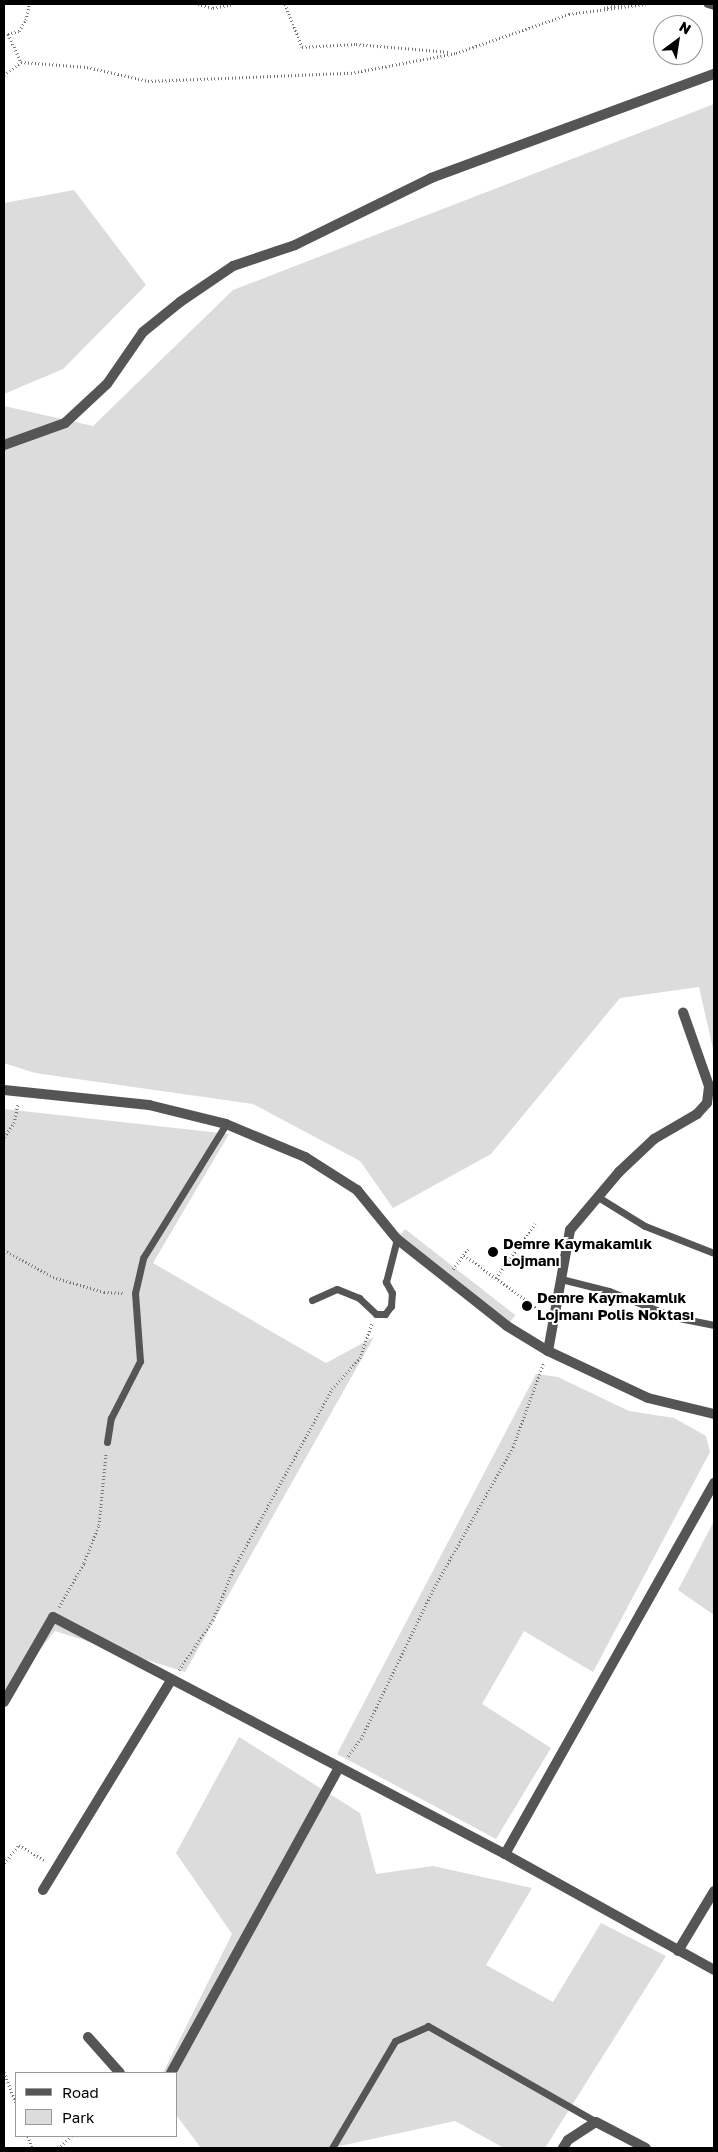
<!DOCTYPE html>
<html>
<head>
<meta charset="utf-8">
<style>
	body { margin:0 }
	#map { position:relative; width:718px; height:2152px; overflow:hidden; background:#fff; font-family:"Golos Text",sans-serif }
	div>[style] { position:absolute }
	.green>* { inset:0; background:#dcdcdc; transform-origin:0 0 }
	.path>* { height:3px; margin-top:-1.5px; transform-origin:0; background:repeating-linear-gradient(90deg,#777 0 1px,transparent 0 3.5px) }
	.service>* { height:7px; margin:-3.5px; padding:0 3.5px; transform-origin:3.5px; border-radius:3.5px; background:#555 }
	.minor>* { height:10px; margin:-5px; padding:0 5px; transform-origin:5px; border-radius:5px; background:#555 }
	.tertiary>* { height:10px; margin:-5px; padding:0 5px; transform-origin:5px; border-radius:5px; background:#555 }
	.dots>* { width:14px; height:14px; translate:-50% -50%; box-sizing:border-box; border:2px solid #fff; border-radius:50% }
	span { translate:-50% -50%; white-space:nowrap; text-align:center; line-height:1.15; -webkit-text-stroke:4px #fff; paint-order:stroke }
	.poi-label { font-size:15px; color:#000; font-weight:700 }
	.left { translate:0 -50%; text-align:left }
	.frame { position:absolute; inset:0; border:5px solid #000; pointer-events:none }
	.legend { position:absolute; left:15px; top:2072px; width:162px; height:65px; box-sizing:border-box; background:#fff; border:1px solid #999; margin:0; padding:6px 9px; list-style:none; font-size:15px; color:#000 }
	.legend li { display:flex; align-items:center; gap:10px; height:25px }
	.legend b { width:25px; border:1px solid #999 }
	.north { position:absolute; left:653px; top:15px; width:50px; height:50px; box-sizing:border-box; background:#fff; border:1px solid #999; border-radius:50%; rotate:31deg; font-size:14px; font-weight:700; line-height:20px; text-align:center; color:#000 }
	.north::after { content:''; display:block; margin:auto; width:18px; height:22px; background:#000; clip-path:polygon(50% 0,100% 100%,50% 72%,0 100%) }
</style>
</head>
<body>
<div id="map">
	<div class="green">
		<div style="clip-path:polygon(714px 104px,714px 1053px,699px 987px,620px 998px,491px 1154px,393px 1208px,360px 1161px,253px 1104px,35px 1073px,4px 1063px,4px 406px,93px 426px,233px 290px)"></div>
		<div style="clip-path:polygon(74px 190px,146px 285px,63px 369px,4px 394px,4px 203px)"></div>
		<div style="clip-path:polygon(4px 1109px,229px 1134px,153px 1263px,326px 1363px,374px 1337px,185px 1672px,55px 1631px,4px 1694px)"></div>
		<div style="left:405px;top:1229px;width:140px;height:13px;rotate:38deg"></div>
		<div style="clip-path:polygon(536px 1374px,558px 1377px,629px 1411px,674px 1418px,706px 1436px,710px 1452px,593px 1672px,524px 1631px,482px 1704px,551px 1748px,496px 1839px,337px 1754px)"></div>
		<div style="clip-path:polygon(714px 1521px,714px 1615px,678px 1590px)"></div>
		<div style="clip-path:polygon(239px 1737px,360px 1813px,376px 1874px,433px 1866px,532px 1888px,486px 1965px,553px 2002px,601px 1923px,666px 1956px,545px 2148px,504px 2148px,455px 2121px,331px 2148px,201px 2148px,176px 2115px,176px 2073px,163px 2073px,232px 1934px,176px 1853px)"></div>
	</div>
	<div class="path">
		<div style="left:198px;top:4px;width:16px;rotate:15deg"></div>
		<div style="left:213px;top:8px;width:21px;rotate:-11deg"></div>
		<div style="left:285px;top:4px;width:46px;rotate:68.4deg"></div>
		<div style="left:302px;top:47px;width:54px;rotate:-3.2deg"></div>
		<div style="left:356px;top:44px;width:94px;rotate:4.9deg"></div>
		<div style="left:604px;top:8px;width:19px;rotate:-12deg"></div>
		<div style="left:4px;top:33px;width:4px;rotate:14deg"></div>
		<div style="left:8px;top:34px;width:31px;rotate:65deg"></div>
		<div style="left:8px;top:34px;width:11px;rotate:-15deg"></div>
		<div style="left:19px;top:31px;width:13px;rotate:-58deg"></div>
		<div style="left:26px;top:20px;width:16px;rotate:-79deg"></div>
		<div style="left:4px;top:75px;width:21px;rotate:-37deg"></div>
		<div style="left:21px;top:62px;width:66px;rotate:4.3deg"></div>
		<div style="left:87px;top:67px;width:63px;rotate:12.9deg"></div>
		<div style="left:148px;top:81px;width:203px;rotate:-2.3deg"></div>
		<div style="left:351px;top:73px;width:107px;rotate:-10.8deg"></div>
		<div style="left:456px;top:53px;width:120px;rotate:-19deg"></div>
		<div style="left:569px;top:14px;width:77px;rotate:-7.5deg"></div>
		<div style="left:4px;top:1137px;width:17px;rotate:-54deg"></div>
		<div style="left:14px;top:1123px;width:19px;rotate:-78deg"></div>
		<div style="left:4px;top:1250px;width:56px;rotate:28.9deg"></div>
		<div style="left:53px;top:1277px;width:53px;rotate:16.4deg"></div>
		<div style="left:104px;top:1292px;width:20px;rotate:3deg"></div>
		<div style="left:464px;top:1255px;width:90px;rotate:36deg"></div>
		<div style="left:453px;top:1269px;width:25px;rotate:-53deg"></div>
		<div style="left:496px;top:1278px;width:67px;rotate:-54.2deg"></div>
		<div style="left:59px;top:1607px;width:51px;rotate:-60.4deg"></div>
		<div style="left:84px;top:1563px;width:41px;rotate:-68.5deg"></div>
		<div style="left:99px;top:1525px;width:72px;rotate:-84.4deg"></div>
		<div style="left:179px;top:1670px;width:60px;rotate:-55.8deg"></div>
		<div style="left:213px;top:1620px;width:54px;rotate:-68.2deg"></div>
		<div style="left:233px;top:1570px;width:206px;rotate:-61.3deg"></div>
		<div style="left:332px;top:1389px;width:42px;rotate:-47.9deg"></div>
		<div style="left:360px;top:1358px;width:37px;rotate:-71deg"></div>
		<div style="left:348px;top:1756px;width:21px;rotate:-53deg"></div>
		<div style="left:361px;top:1739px;width:168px;rotate:-64.2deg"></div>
		<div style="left:434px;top:1588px;width:162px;rotate:-60.7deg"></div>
		<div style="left:513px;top:1447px;width:90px;rotate:-70deg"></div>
		<div style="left:4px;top:1863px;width:23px;rotate:-50deg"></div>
		<div style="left:19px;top:1845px;width:31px;rotate:31deg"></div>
		<div style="left:4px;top:2072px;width:34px;rotate:69deg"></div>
		<div style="left:28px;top:2136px;width:13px;rotate:72deg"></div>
		<div style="left:58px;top:2148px;width:18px;rotate:-41deg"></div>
	</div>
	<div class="service">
		<div style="left:707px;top:4px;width:7px;rotate:16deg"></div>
		<div style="left:598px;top:1197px;width:55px;rotate:31.7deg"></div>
		<div style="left:645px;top:1226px;width:74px;rotate:21.4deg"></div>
		<div style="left:561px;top:1279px;width:49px;rotate:14deg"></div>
		<div style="left:609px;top:1291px;width:70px;rotate:21.8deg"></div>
		<div style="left:674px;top:1317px;width:41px;rotate:11.3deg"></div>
		<div style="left:312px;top:1300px;width:27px;rotate:-24deg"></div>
		<div style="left:337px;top:1289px;width:24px;rotate:22deg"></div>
		<div style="left:359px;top:1298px;width:23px;rotate:43deg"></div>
		<div style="left:376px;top:1314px;width:9px"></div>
		<div style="left:385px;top:1314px;width:10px;rotate:-53deg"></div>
		<div style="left:391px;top:1306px;width:13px;rotate:-86deg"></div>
		<div style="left:392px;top:1293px;width:13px;rotate:-119deg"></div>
		<div style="left:386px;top:1282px;width:44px;rotate:-75.7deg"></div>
		<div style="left:107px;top:1442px;width:24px;rotate:-81deg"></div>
		<div style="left:111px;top:1418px;width:64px;rotate:-63deg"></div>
		<div style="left:140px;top:1361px;width:68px;rotate:-94.2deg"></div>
		<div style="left:135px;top:1293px;width:36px;rotate:-77deg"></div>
		<div style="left:143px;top:1258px;width:158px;rotate:-58.2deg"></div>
		<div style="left:332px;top:2148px;width:124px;rotate:-59.5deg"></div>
		<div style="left:395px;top:2041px;width:36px;rotate:-24deg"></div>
		<div style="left:428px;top:2026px;width:193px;rotate:29.7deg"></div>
	</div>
	<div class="minor">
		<div style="left:548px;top:1351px;width:123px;rotate:-79.7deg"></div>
		<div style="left:570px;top:1230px;width:76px;rotate:-49.8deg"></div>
		<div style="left:619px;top:1172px;width:48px;rotate:-43.3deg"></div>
		<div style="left:654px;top:1139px;width:50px;rotate:-30.2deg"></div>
		<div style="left:697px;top:1114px;width:15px;rotate:-48deg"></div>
		<div style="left:707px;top:1103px;width:17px;rotate:-83deg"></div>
		<div style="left:709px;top:1086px;width:78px;rotate:-109.4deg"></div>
		<div style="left:4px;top:1702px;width:98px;rotate:-60deg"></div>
		<div style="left:53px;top:1617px;width:510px;rotate:27.67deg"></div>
		<div style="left:505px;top:1854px;width:426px;rotate:-60.6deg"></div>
		<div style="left:505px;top:1854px;width:239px;rotate:29deg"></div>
		<div style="left:43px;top:1890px;width:246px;rotate:-58.6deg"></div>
		<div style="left:678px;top:1951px;width:70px;rotate:-59deg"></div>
		<div style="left:88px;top:2037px;width:48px;rotate:48.4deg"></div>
		<div style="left:171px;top:2073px;width:347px;rotate:-61.2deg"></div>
		<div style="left:563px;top:2148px;width:9px;rotate:-58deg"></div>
		<div style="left:568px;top:2140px;width:33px;rotate:-33deg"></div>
		<div style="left:596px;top:2122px;width:56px;rotate:27.5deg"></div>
	</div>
	<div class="tertiary">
		<div style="left:4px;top:445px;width:65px;rotate:-19.8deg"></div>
		<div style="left:65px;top:423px;width:57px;rotate:-42.9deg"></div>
		<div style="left:107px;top:384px;width:63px;rotate:-55.3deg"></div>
		<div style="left:143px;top:332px;width:48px;rotate:-39deg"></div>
		<div style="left:180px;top:302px;width:64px;rotate:-34.2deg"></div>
		<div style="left:233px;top:266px;width:65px;rotate:-18.7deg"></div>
		<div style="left:295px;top:245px;width:152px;rotate:-26.2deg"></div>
		<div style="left:431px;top:178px;width:302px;rotate:-20.2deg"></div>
		<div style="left:4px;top:1090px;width:146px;rotate:5.9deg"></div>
		<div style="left:149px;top:1105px;width:79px;rotate:13.9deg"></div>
		<div style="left:226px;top:1124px;width:86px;rotate:22.7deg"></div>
		<div style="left:305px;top:1157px;width:62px;rotate:32.4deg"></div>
		<div style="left:357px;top:1190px;width:63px;rotate:50.8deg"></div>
		<div style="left:397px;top:1239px;width:140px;rotate:38.3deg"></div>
		<div style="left:507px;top:1326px;width:48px;rotate:31.4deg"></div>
		<div style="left:548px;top:1351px;width:110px;rotate:25.2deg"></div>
		<div style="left:648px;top:1398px;width:68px;rotate:13.6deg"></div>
	</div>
	<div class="dots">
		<div style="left:493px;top:1252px;background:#000"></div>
		<div style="left:527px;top:1306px;background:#000"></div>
	</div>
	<div class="poi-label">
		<span class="left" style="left:503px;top:1252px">Demre Kaymakamlık<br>Lojmanı</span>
		<span class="left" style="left:537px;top:1306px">Demre Kaymakamlık<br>Lojmanı Polis Noktası</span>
	</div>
	<div class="frame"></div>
	<ul class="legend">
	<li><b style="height:6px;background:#555"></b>Road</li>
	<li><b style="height:14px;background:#dcdcdc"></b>Park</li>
	</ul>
	<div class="north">N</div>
</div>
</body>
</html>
